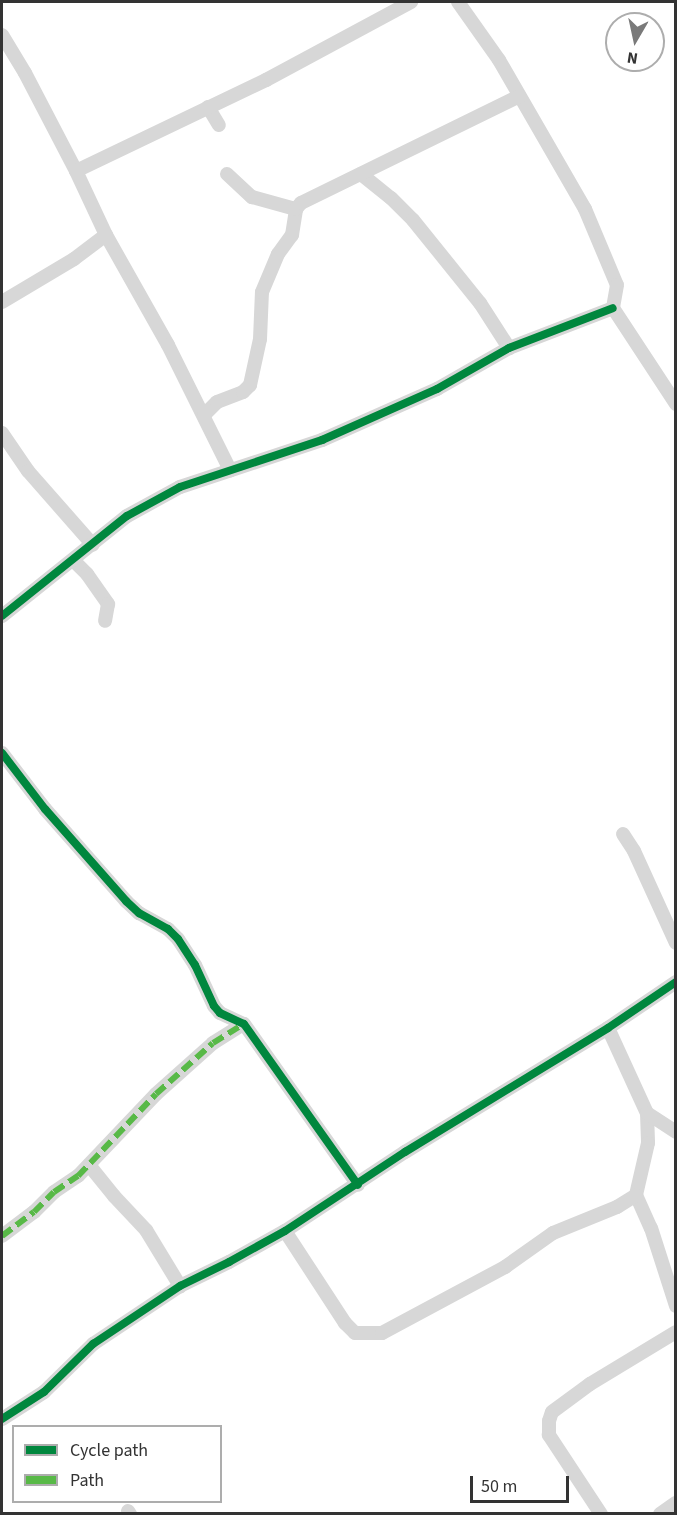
<!DOCTYPE html>
<html>
<head>
<meta charset="utf-8">
<style>
	body { margin:0 }
	#map { position:relative; width:677px; height:1515px; overflow:hidden; background:#fff; font-family:"Source Sans 3",sans-serif }
	div>[style] { position:absolute }
	.minor>* { height:14px; margin:-7px; padding:0 7px; transform-origin:7px; border-radius:7px; background:#d7d7d7 }
	.quiet>* { height:6px; margin-top:-3px; transform-origin:0; background:repeating-linear-gradient(90deg,#58b947 0 12px,transparent 0 18px) }
	.cycleway>* { height:8px; margin:-4px; padding:0 4px; transform-origin:4px; border-radius:4px; background:#00873e }
	span { translate:-50% -50%; white-space:nowrap; text-align:center; line-height:1.15; -webkit-text-stroke:6px #fff; paint-order:stroke }
	.frame { position:absolute; inset:0; border:3px solid #333; pointer-events:none }
	.legend { position:absolute; left:12px; top:1425px; width:210px; height:78px; box-sizing:border-box; background:#fff; border:2px solid #adadad; margin:0; padding:8px 10px; list-style:none; font-size:18px; color:#333 }
	.legend li { display:flex; align-items:center; gap:12px; height:30px }
	.legend b { width:30px; border:2px solid #adadad }
	.north { position:absolute; left:605px; top:12px; width:60px; height:60px; box-sizing:border-box; background:#fff; border:2px solid #adadad; border-radius:50%; rotate:189deg; font-size:16px; font-weight:700; line-height:24px; text-align:center; color:#333 }
	.north::after { content:''; display:block; margin:auto; width:21px; height:27px; background:#7a7a7a; clip-path:polygon(50% 0,100% 100%,50% 72%,0 100%) }
	.scale { position:absolute; left:470px; top:1476px; width:99px; height:27px; box-sizing:border-box; border:3px solid #333; border-top:0; padding-left:8px; font-size:18px; line-height:21px; white-space:nowrap; color:#333; -webkit-text-stroke:4px #fff; paint-order:stroke }
</style>
</head>
<body>
<div id="map">
	<div class="minor">
		<div style="left:458px;top:2px;width:71px;rotate:54.7deg"></div>
		<div style="left:499px;top:60px;width:172px;rotate:60deg"></div>
		<div style="left:585px;top:209px;width:82px;rotate:67.2deg"></div>
		<div style="left:617px;top:285px;width:23px;rotate:100deg"></div>
		<div style="left:613px;top:308px;width:115px;rotate:56.7deg"></div>
		<div style="left:2px;top:35px;width:44px;rotate:58.8deg"></div>
		<div style="left:25px;top:73px;width:110px;rotate:62.5deg"></div>
		<div style="left:76px;top:171px;width:71px;rotate:64.9deg"></div>
		<div style="left:106px;top:235px;width:126px;rotate:60.6deg"></div>
		<div style="left:168px;top:345px;width:140px;rotate:63.6deg"></div>
		<div style="left:208px;top:107px;width:21px;rotate:59deg"></div>
		<div style="left:76px;top:171px;width:211px;rotate:-25.6deg"></div>
		<div style="left:266px;top:80px;width:165px;rotate:-28.3deg"></div>
		<div style="left:227px;top:174px;width:34px;rotate:43deg"></div>
		<div style="left:252px;top:197px;width:46px;rotate:15.3deg"></div>
		<div style="left:361px;top:174px;width:38px;rotate:39deg"></div>
		<div style="left:391px;top:198px;width:31px;rotate:45deg"></div>
		<div style="left:413px;top:220px;width:107px;rotate:51.1deg"></div>
		<div style="left:480px;top:303px;width:54px;rotate:57.2deg"></div>
		<div style="left:2px;top:302px;width:84px;rotate:-30.8deg"></div>
		<div style="left:74px;top:259px;width:40px;rotate:-37deg"></div>
		<div style="left:204px;top:415px;width:18px;rotate:-45deg"></div>
		<div style="left:217px;top:402px;width:28px;rotate:-21deg"></div>
		<div style="left:243px;top:392px;width:10px;rotate:-45deg"></div>
		<div style="left:250px;top:385px;width:47px;rotate:-77.7deg"></div>
		<div style="left:260px;top:339px;width:47px;rotate:-87.6deg"></div>
		<div style="left:262px;top:292px;width:41px;rotate:-67.2deg"></div>
		<div style="left:278px;top:254px;width:24px;rotate:-54deg"></div>
		<div style="left:292px;top:235px;width:26px;rotate:-81deg"></div>
		<div style="left:296px;top:209px;width:8px;rotate:-50deg"></div>
		<div style="left:301px;top:203px;width:243px;rotate:-26.1deg"></div>
		<div style="left:2px;top:433px;width:46px;rotate:55.6deg"></div>
		<div style="left:28px;top:471px;width:98px;rotate:48.7deg"></div>
		<div style="left:73px;top:560px;width:20px;rotate:45deg"></div>
		<div style="left:87px;top:574px;width:37px;rotate:55deg"></div>
		<div style="left:108px;top:604px;width:17px;rotate:100deg"></div>
		<div style="left:2px;top:616px;width:160px;rotate:-38.7deg"></div>
		<div style="left:127px;top:516px;width:60px;rotate:-28.7deg"></div>
		<div style="left:180px;top:487px;width:150px;rotate:-18.3deg"></div>
		<div style="left:322px;top:440px;width:126px;rotate:-23.9deg"></div>
		<div style="left:437px;top:389px;width:83px;rotate:-29.7deg"></div>
		<div style="left:509px;top:348px;width:111px;rotate:-21deg"></div>
		<div style="left:2px;top:753px;width:71px;rotate:52.5deg"></div>
		<div style="left:45px;top:809px;width:123px;rotate:48.6deg"></div>
		<div style="left:126px;top:901px;width:18px;rotate:43deg"></div>
		<div style="left:139px;top:913px;width:33px;rotate:29deg"></div>
		<div style="left:168px;top:929px;width:14px;rotate:45deg"></div>
		<div style="left:178px;top:939px;width:31px;rotate:57deg"></div>
		<div style="left:195px;top:965px;width:45px;rotate:65.1deg"></div>
		<div style="left:214px;top:1006px;width:9px;rotate:49deg"></div>
		<div style="left:220px;top:1013px;width:26px;rotate:25deg"></div>
		<div style="left:244px;top:1024px;width:197px;rotate:54.7deg"></div>
		<div style="left:623px;top:834px;width:20px;rotate:57deg"></div>
		<div style="left:634px;top:851px;width:101px;rotate:65.5deg"></div>
		<div style="left:608px;top:1028px;width:94px;rotate:65.4deg"></div>
		<div style="left:647px;top:1113px;width:30px;rotate:88deg"></div>
		<div style="left:648px;top:1143px;width:53px;rotate:103deg"></div>
		<div style="left:636px;top:1195px;width:36px;rotate:66deg"></div>
		<div style="left:651px;top:1228px;width:82px;rotate:72.2deg"></div>
		<div style="left:647px;top:1113px;width:35px;rotate:33deg"></div>
		<div style="left:89px;top:1165px;width:40px;rotate:51deg"></div>
		<div style="left:114px;top:1196px;width:47px;rotate:46.7deg"></div>
		<div style="left:146px;top:1230px;width:66px;rotate:58.7deg"></div>
		<div style="left:285px;top:1231px;width:110px;rotate:56.9deg"></div>
		<div style="left:345px;top:1323px;width:14px;rotate:45deg"></div>
		<div style="left:355px;top:1333px;width:27px"></div>
		<div style="left:382px;top:1333px;width:140px;rotate:-28.2deg"></div>
		<div style="left:505px;top:1267px;width:59px;rotate:-35.3deg"></div>
		<div style="left:553px;top:1233px;width:69px;rotate:-22.1deg"></div>
		<div style="left:617px;top:1207px;width:22px;rotate:-32deg"></div>
		<div style="left:2px;top:1236px;width:40px;rotate:-37deg"></div>
		<div style="left:34px;top:1212px;width:28px;rotate:-45deg"></div>
		<div style="left:54px;top:1192px;width:29px;rotate:-34deg"></div>
		<div style="left:78px;top:1176px;width:113px;rotate:-46.4deg"></div>
		<div style="left:156px;top:1094px;width:76px;rotate:-41.8deg"></div>
		<div style="left:213px;top:1043px;width:36px;rotate:-32deg"></div>
		<div style="left:2px;top:1419px;width:50px;rotate:-32.7deg"></div>
		<div style="left:44px;top:1392px;width:69px;rotate:-44.4deg"></div>
		<div style="left:93px;top:1344px;width:105px;rotate:-33.7deg"></div>
		<div style="left:180px;top:1286px;width:55px;rotate:-26.1deg"></div>
		<div style="left:229px;top:1262px;width:64px;rotate:-29deg"></div>
		<div style="left:285px;top:1231px;width:144px;rotate:-33.4deg"></div>
		<div style="left:405px;top:1152px;width:238px;rotate:-31.4deg"></div>
		<div style="left:608px;top:1028px;width:82px;rotate:-34.1deg"></div>
		<div style="left:128px;top:1511px;width:4px;rotate:56deg"></div>
		<div style="left:601px;top:1514px;width:95px;rotate:-123.4deg"></div>
		<div style="left:549px;top:1435px;width:14px;rotate:-90deg"></div>
		<div style="left:549px;top:1421px;width:9px;rotate:-72deg"></div>
		<div style="left:552px;top:1412px;width:47px;rotate:-36.4deg"></div>
		<div style="left:590px;top:1384px;width:100px;rotate:-31.2deg"></div>
		<div style="left:660px;top:1514px;width:19px;rotate:-35deg"></div>
	</div>
	<div class="quiet">
		<div style="left:2px;top:1236px;width:40px;rotate:-37deg"></div>
		<div style="left:34px;top:1212px;width:28px;rotate:-45deg"></div>
		<div style="left:54px;top:1192px;width:29px;rotate:-34deg"></div>
		<div style="left:78px;top:1176px;width:113px;rotate:-46.4deg"></div>
		<div style="left:156px;top:1094px;width:76px;rotate:-41.8deg"></div>
		<div style="left:213px;top:1043px;width:36px;rotate:-32deg"></div>
	</div>
	<div class="cycleway">
		<div style="left:2px;top:616px;width:160px;rotate:-38.7deg"></div>
		<div style="left:127px;top:516px;width:60px;rotate:-28.7deg"></div>
		<div style="left:180px;top:487px;width:150px;rotate:-18.3deg"></div>
		<div style="left:322px;top:440px;width:126px;rotate:-23.9deg"></div>
		<div style="left:437px;top:389px;width:83px;rotate:-29.7deg"></div>
		<div style="left:509px;top:348px;width:111px;rotate:-21deg"></div>
		<div style="left:2px;top:753px;width:71px;rotate:52.5deg"></div>
		<div style="left:45px;top:809px;width:123px;rotate:48.6deg"></div>
		<div style="left:126px;top:901px;width:18px;rotate:43deg"></div>
		<div style="left:139px;top:913px;width:33px;rotate:29deg"></div>
		<div style="left:168px;top:929px;width:14px;rotate:45deg"></div>
		<div style="left:178px;top:939px;width:31px;rotate:57deg"></div>
		<div style="left:195px;top:965px;width:45px;rotate:65.1deg"></div>
		<div style="left:214px;top:1006px;width:9px;rotate:49deg"></div>
		<div style="left:220px;top:1013px;width:26px;rotate:25deg"></div>
		<div style="left:244px;top:1024px;width:197px;rotate:54.7deg"></div>
		<div style="left:2px;top:1419px;width:50px;rotate:-32.7deg"></div>
		<div style="left:44px;top:1392px;width:69px;rotate:-44.4deg"></div>
		<div style="left:93px;top:1344px;width:105px;rotate:-33.7deg"></div>
		<div style="left:180px;top:1286px;width:55px;rotate:-26.1deg"></div>
		<div style="left:229px;top:1262px;width:64px;rotate:-29deg"></div>
		<div style="left:285px;top:1231px;width:144px;rotate:-33.4deg"></div>
		<div style="left:405px;top:1152px;width:238px;rotate:-31.4deg"></div>
		<div style="left:608px;top:1028px;width:82px;rotate:-34.1deg"></div>
	</div>
	<div class="frame"></div>
	<ul class="legend">
	<li><b style="height:8px;background:#00873e"></b>Cycle path</li>
	<li><b style="height:8px;background:#58b947"></b>Path</li>
	</ul>
	<div class="north">N</div>
	<div class="scale">50 m</div>
</div>
</body>
</html>
